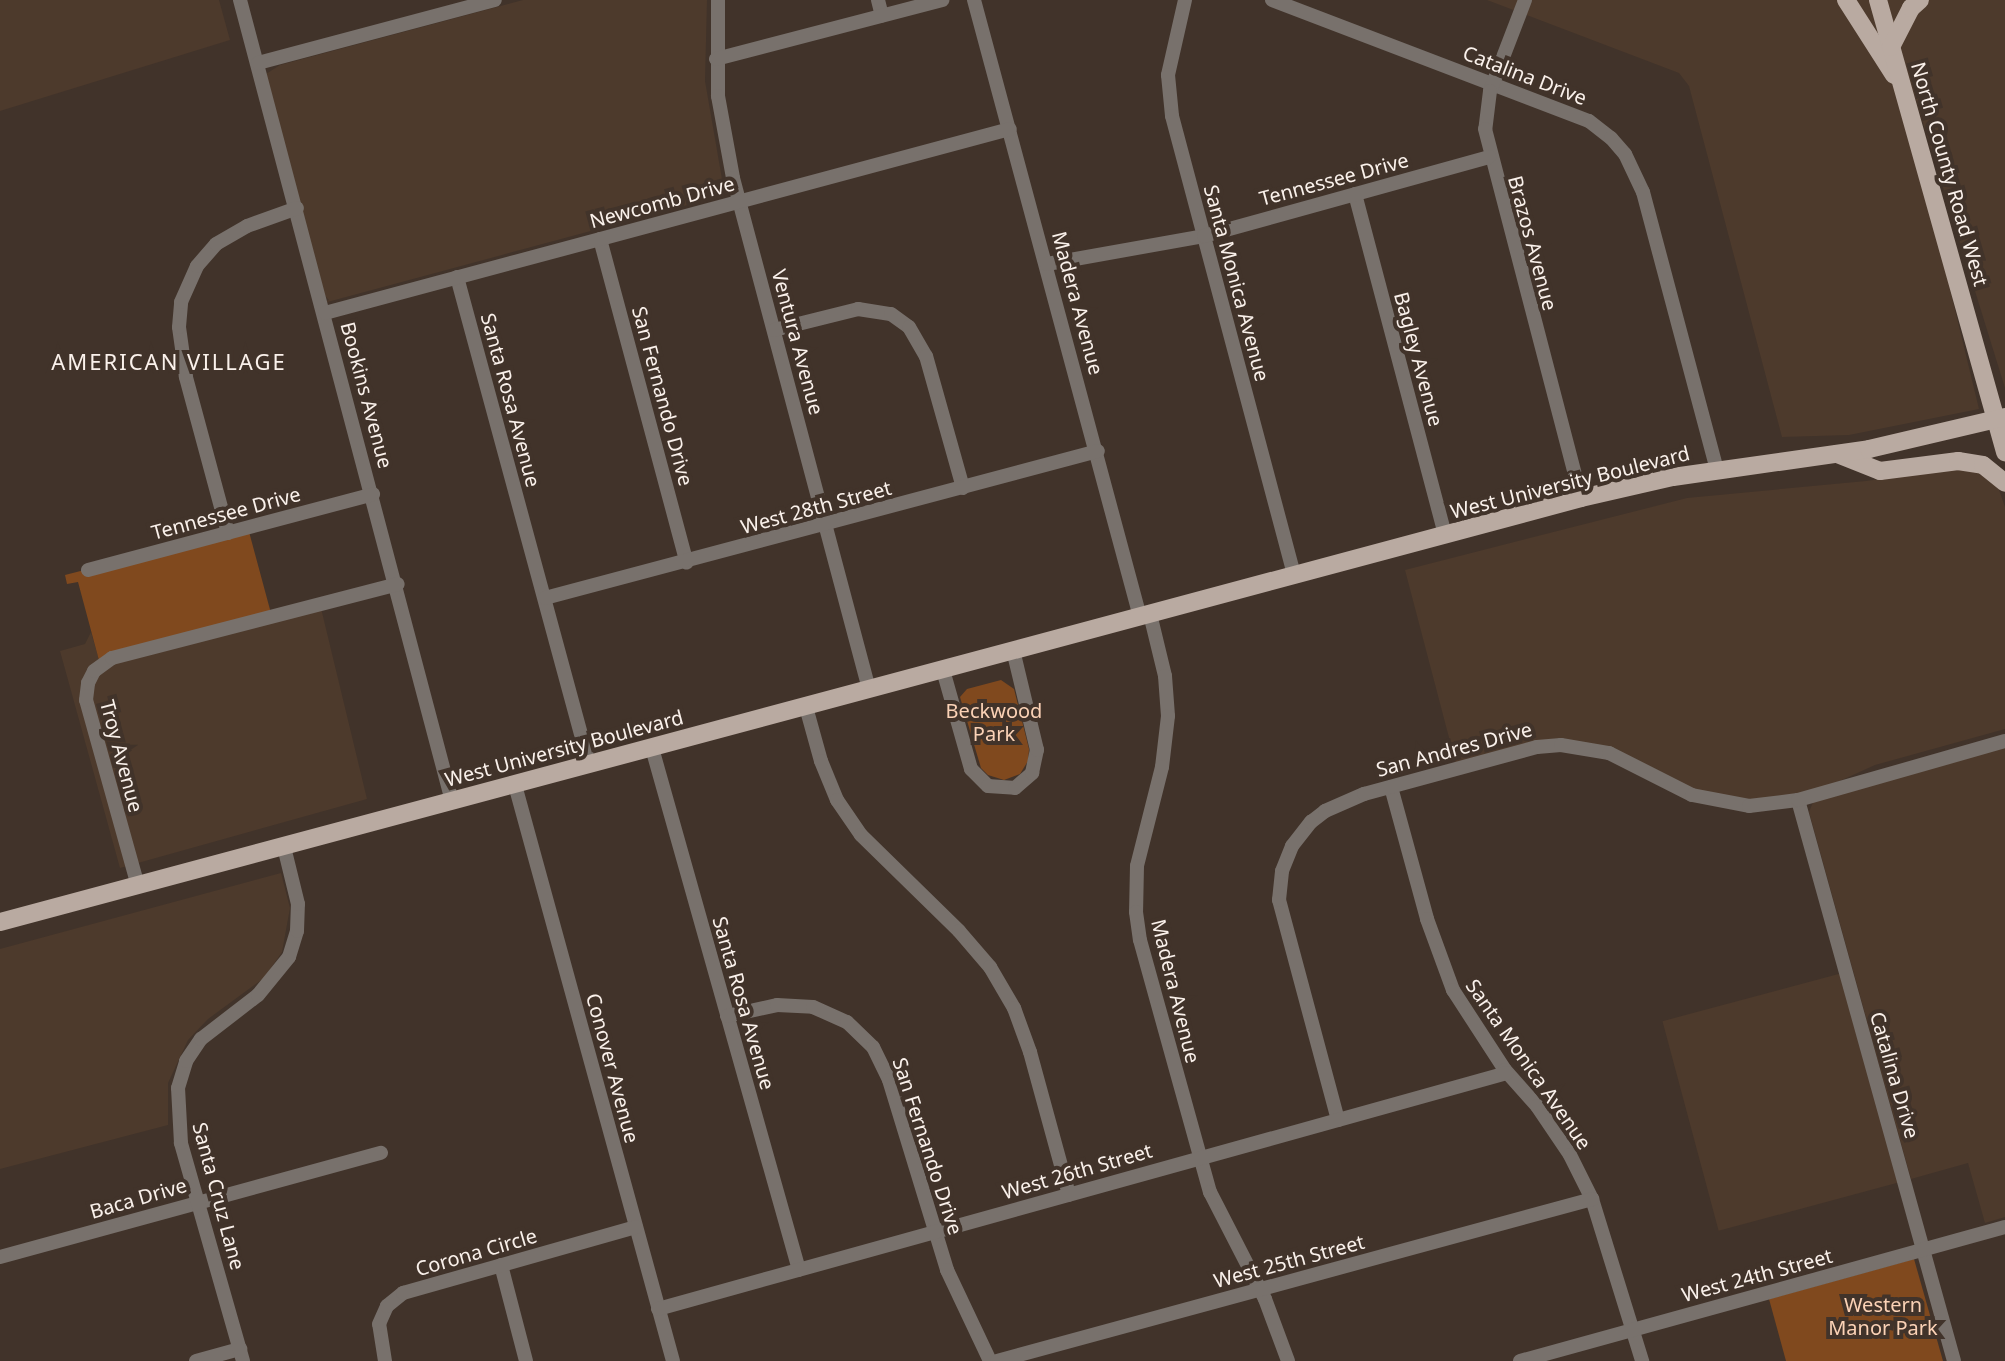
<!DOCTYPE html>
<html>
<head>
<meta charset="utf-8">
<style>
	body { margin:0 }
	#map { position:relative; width:2005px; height:1361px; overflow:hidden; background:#41332a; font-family:"Noto Sans",sans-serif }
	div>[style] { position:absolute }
	.built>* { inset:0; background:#4d3a2c; transform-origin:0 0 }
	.green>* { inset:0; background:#80491e }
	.minor>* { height:14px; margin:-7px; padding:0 7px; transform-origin:7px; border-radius:7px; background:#78716c }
	.major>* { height:18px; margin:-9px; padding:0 9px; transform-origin:9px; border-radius:9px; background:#b9aaa1 }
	span { translate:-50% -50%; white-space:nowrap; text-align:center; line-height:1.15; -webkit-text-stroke:8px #41332a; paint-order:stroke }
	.street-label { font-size:20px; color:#faf1eb }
	.park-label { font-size:20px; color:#fbd2b6 }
	.neighbourhood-label { font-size:22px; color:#faf1eb; letter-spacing:2px }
</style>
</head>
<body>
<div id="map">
	<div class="built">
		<div style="clip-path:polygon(0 0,219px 0,230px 40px,0 111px)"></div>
		<div style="clip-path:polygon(523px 0,707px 0,705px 81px,723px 185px,721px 196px,320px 304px,329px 300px,325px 296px,266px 74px,280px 65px)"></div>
		<div style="clip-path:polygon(1487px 0,1880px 0,1979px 409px,1849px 435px,1782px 437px,1689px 86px,1679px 73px)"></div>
		<div style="clip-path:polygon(1885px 0,2005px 0,2005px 388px)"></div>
		<div style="clip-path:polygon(1969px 466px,1998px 487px,2005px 507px,2005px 729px,1875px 765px,1798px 800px,1739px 806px,1575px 745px,1457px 768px,1405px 570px,1687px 498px,1866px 481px)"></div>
		<div style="clip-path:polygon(320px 604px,367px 799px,120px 868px,60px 651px,85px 644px,91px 632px,100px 663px)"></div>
		<div style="clip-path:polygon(2005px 747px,2005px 1217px,1985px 1223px,1968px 1163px,1911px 1179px,1809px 812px,1814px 800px)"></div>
		<div style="clip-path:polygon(281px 873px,290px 908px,282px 952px,264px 978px,208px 1019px,188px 1040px,168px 1083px,168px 1125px,0 1169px,0 949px)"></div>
		<div style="left:1846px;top:972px;width:217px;height:190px;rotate:75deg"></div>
	</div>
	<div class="green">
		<div style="clip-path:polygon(248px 528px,272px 617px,100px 664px,78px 582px,67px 584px,65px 575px)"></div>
		<div style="clip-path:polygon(1001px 680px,1014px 689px,1029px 749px,1028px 761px,1020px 774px,1004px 780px,988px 775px,981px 768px,960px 697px,967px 689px)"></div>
		<div style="clip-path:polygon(1914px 1259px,1943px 1361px,1786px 1361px,1769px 1299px)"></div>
	</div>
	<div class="minor">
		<div style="left:240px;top:0;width:829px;rotate:75.18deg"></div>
		<div style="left:718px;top:0;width:96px;rotate:90deg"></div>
		<div style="left:718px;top:96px;width:83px;rotate:79.6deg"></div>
		<div style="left:733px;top:178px;width:529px;rotate:75.1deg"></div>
		<div style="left:878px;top:0;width:16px;rotate:76deg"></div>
		<div style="left:974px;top:0;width:639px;rotate:74.94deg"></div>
		<div style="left:1185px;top:0;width:77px;rotate:102.8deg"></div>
		<div style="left:1168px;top:75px;width:41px;rotate:84.4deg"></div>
		<div style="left:1172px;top:116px;width:475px;rotate:75.1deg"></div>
		<div style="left:1272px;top:0;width:339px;rotate:20.9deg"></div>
		<div style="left:1589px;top:121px;width:28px;rotate:38deg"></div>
		<div style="left:1611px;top:138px;width:21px;rotate:49deg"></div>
		<div style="left:1625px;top:154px;width:42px;rotate:64.7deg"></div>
		<div style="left:1643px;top:192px;width:288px;rotate:75.1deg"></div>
		<div style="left:1525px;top:0;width:97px;rotate:111deg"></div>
		<div style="left:1490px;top:91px;width:38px;rotate:97deg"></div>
		<div style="left:1485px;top:129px;width:381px;rotate:75.4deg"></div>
		<div style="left:716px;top:59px;width:234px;rotate:-14.6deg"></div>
		<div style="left:258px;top:63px;width:245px;rotate:-14.9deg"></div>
		<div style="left:1355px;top:194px;width:353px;rotate:75.2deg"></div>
		<div style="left:600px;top:239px;width:335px;rotate:75deg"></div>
		<div style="left:1047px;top:264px;width:159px;rotate:-10.1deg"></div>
		<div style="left:1204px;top:236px;width:296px;rotate:-15.5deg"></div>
		<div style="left:457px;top:277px;width:505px;rotate:74.83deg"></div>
		<div style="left:325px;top:313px;width:709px;rotate:-15.04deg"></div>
		<div style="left:774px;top:330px;width:87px;rotate:-14deg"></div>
		<div style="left:858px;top:309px;width:33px;rotate:9deg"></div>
		<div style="left:891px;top:314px;width:22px;rotate:36deg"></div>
		<div style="left:909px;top:327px;width:34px;rotate:60deg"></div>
		<div style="left:926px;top:356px;width:137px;rotate:74.3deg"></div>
		<div style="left:228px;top:533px;width:162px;rotate:-105.1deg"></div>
		<div style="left:186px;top:377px;width:50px;rotate:-98deg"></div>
		<div style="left:179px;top:327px;width:25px;rotate:-85deg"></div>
		<div style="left:181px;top:302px;width:39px;rotate:-66deg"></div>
		<div style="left:197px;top:266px;width:29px;rotate:-49deg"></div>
		<div style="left:216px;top:244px;width:36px;rotate:-30deg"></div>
		<div style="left:247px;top:226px;width:53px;rotate:-19.8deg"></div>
		<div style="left:88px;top:570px;width:295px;rotate:-14.9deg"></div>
		<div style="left:545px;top:598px;width:572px;rotate:-14.89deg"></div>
		<div style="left:1150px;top:614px;width:64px;rotate:76.4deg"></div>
		<div style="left:1165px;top:676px;width:40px;rotate:85.7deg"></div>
		<div style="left:1168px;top:716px;width:51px;rotate:96.7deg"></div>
		<div style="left:1162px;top:767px;width:102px;rotate:104.2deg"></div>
		<div style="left:1137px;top:866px;width:46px;rotate:91.2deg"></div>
		<div style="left:1136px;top:912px;width:28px;rotate:82deg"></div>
		<div style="left:1140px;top:940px;width:262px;rotate:74.5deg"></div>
		<div style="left:1210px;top:1192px;width:120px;rotate:62.8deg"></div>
		<div style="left:1265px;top:1299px;width:66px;rotate:69.6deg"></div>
		<div style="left:943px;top:670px;width:103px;rotate:74.2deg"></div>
		<div style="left:971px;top:769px;width:24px;rotate:45deg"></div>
		<div style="left:988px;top:786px;width:27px;rotate:4deg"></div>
		<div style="left:1015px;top:788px;width:23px;rotate:-41deg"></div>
		<div style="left:1032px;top:773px;width:24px;rotate:-78deg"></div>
		<div style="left:1037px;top:750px;width:103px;rotate:-103.5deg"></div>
		<div style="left:806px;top:707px;width:56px;rotate:74.5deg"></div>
		<div style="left:821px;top:761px;width:42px;rotate:67.7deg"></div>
		<div style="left:837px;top:800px;width:42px;rotate:55.6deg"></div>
		<div style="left:861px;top:835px;width:137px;rotate:44.4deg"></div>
		<div style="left:959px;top:931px;width:48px;rotate:49.3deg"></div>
		<div style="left:990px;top:967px;width:48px;rotate:59.7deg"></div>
		<div style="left:1014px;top:1008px;width:47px;rotate:70deg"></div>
		<div style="left:1030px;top:1052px;width:148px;rotate:74.7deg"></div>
		<div style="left:652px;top:748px;width:542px;rotate:74.27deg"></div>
		<div style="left:515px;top:785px;width:597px;rotate:74.66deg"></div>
		<div style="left:1391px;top:787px;width:137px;rotate:74.7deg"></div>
		<div style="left:1427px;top:919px;width:76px;rotate:69.9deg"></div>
		<div style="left:1453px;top:990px;width:95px;rotate:57deg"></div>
		<div style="left:1505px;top:1070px;width:48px;rotate:48.4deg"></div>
		<div style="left:1537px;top:1106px;width:59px;rotate:56deg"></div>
		<div style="left:1570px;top:1155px;width:49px;rotate:63.4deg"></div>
		<div style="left:1592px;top:1199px;width:170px;rotate:72.8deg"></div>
		<div style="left:1798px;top:800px;width:582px;rotate:74.46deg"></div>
		<div style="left:138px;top:886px;width:193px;rotate:-105.6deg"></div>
		<div style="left:86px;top:700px;width:17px;rotate:-83deg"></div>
		<div style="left:88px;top:683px;width:13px;rotate:-63deg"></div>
		<div style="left:94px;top:671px;width:22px;rotate:-36deg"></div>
		<div style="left:112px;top:658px;width:295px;rotate:-14.5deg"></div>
		<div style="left:727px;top:1016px;width:51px;rotate:-12.4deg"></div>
		<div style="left:777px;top:1005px;width:36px;rotate:3deg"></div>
		<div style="left:813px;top:1007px;width:37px;rotate:24deg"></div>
		<div style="left:847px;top:1022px;width:36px;rotate:44deg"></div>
		<div style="left:873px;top:1047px;width:37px;rotate:64deg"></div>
		<div style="left:889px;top:1080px;width:199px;rotate:73deg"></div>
		<div style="left:947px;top:1270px;width:101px;rotate:64.7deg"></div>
		<div style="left:1338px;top:1120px;width:228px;rotate:-105deg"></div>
		<div style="left:1279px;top:900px;width:29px;rotate:-84deg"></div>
		<div style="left:1282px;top:871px;width:27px;rotate:-68deg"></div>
		<div style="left:1292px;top:846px;width:31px;rotate:-52deg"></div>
		<div style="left:1311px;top:822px;width:18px;rotate:-38deg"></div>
		<div style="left:1325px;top:811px;width:43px;rotate:-23.6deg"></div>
		<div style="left:1364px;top:794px;width:179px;rotate:-15.2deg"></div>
		<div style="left:1537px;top:747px;width:24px;rotate:-5deg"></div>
		<div style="left:1561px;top:745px;width:49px;rotate:9.5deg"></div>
		<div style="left:1609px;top:753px;width:93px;rotate:26.8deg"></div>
		<div style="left:1692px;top:795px;width:58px;rotate:10.9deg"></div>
		<div style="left:1749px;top:806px;width:49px;rotate:-7deg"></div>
		<div style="left:1798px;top:800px;width:215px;rotate:-15.9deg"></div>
		<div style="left:0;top:1257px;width:395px;rotate:-15.3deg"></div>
		<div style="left:501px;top:1265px;width:99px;rotate:75.4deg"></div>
		<div style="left:658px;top:1309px;width:881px;rotate:-15.53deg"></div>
		<div style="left:196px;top:1361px;width:46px;rotate:-15.3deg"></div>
		<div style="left:243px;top:1361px;width:227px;rotate:-105.9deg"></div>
		<div style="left:181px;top:1143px;width:55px;rotate:-93.1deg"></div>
		<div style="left:178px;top:1088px;width:28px;rotate:-73deg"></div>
		<div style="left:186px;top:1061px;width:27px;rotate:-56deg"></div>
		<div style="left:201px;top:1039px;width:72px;rotate:-37.7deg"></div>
		<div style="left:258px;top:995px;width:49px;rotate:-50.8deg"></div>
		<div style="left:289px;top:957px;width:27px;rotate:-73deg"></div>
		<div style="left:297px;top:931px;width:27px;rotate:-88deg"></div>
		<div style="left:298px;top:904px;width:59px;rotate:-103.8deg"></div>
		<div style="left:385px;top:1361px;width:37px;rotate:-99deg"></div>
		<div style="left:379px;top:1324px;width:20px;rotate:-66deg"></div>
		<div style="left:387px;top:1306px;width:21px;rotate:-39deg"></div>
		<div style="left:403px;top:1293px;width:242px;rotate:-15.8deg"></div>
		<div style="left:997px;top:1361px;width:617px;rotate:-15.23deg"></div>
		<div style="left:1520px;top:1361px;width:503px;rotate:-15.44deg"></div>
	</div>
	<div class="major">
		<div style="left:1846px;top:0;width:89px;rotate:57.4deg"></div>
		<div style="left:1878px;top:0;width:470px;rotate:74.3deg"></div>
		<div style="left:1891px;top:47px;width:44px;rotate:-62.9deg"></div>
		<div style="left:1911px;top:8px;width:12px;rotate:-42deg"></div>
		<div style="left:1837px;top:454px;width:46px;rotate:21.6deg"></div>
		<div style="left:1880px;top:471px;width:79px;rotate:-7.3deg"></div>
		<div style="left:1958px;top:461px;width:25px;rotate:9deg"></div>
		<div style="left:1983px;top:465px;width:28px;rotate:39deg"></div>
		<div style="left:0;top:922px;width:1637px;rotate:-15.01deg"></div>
		<div style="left:1581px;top:498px;width:94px;rotate:-12.9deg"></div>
		<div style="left:1673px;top:477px;width:198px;rotate:-8.1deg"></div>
		<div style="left:1869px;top:449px;width:140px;rotate:-13.2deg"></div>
	</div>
	<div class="street-label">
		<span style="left:1525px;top:75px;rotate:21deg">Catalina Drive</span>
		<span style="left:1950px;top:174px;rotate:74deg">North County Road West</span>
		<span style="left:1334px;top:179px;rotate:-15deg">Tennessee Drive</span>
		<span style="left:662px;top:202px;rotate:-15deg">Newcomb Drive</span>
		<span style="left:1533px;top:243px;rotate:75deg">Brazos Avenue</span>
		<span style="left:1237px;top:283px;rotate:75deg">Santa Monica Avenue</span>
		<span style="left:1078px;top:303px;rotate:75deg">Madera Avenue</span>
		<span style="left:798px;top:342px;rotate:75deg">Ventura Avenue</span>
		<span style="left:1419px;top:359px;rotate:75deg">Bagley Avenue</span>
		<span style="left:367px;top:395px;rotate:75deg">Bookins Avenue</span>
		<span style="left:663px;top:396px;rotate:75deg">San Fernando Drive</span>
		<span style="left:511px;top:400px;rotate:75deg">Santa Rosa Avenue</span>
		<span style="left:1570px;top:482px;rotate:-14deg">West University Boulevard</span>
		<span style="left:816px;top:507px;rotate:-15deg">West 28th Street</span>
		<span style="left:226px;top:513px;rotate:-15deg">Tennessee Drive</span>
		<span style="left:564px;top:748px;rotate:-15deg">West University Boulevard</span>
		<span style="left:1454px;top:749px;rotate:-15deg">San Andres Drive</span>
		<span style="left:122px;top:756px;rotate:75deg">Troy Avenue</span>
		<span style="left:1176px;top:991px;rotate:76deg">Madera Avenue</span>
		<span style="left:744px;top:1003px;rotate:74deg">Santa Rosa Avenue</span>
		<span style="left:1529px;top:1064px;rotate:55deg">Santa Monica Avenue</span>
		<span style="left:613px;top:1068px;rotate:75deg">Conover Avenue</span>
		<span style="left:1895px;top:1075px;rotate:74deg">Catalina Drive</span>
		<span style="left:928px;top:1146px;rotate:72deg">San Fernando Drive</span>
		<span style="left:1077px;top:1171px;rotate:-16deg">West 26th Street</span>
		<span style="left:219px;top:1196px;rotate:75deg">Santa Cruz Lane</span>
		<span style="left:138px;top:1198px;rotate:-16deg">Baca Drive</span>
		<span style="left:476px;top:1252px;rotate:-16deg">Corona Circle</span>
		<span style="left:1289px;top:1261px;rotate:-15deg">West 25th Street</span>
		<span style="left:1757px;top:1275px;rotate:-15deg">West 24th Street</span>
	</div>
	<div class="park-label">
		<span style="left:994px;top:722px">Beckwood<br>Park</span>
		<span style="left:1883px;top:1316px">Western<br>Manor Park</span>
	</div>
	<div class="neighbourhood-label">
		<span style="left:169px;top:362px">AMERICAN VILLAGE</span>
	</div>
</div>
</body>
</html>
